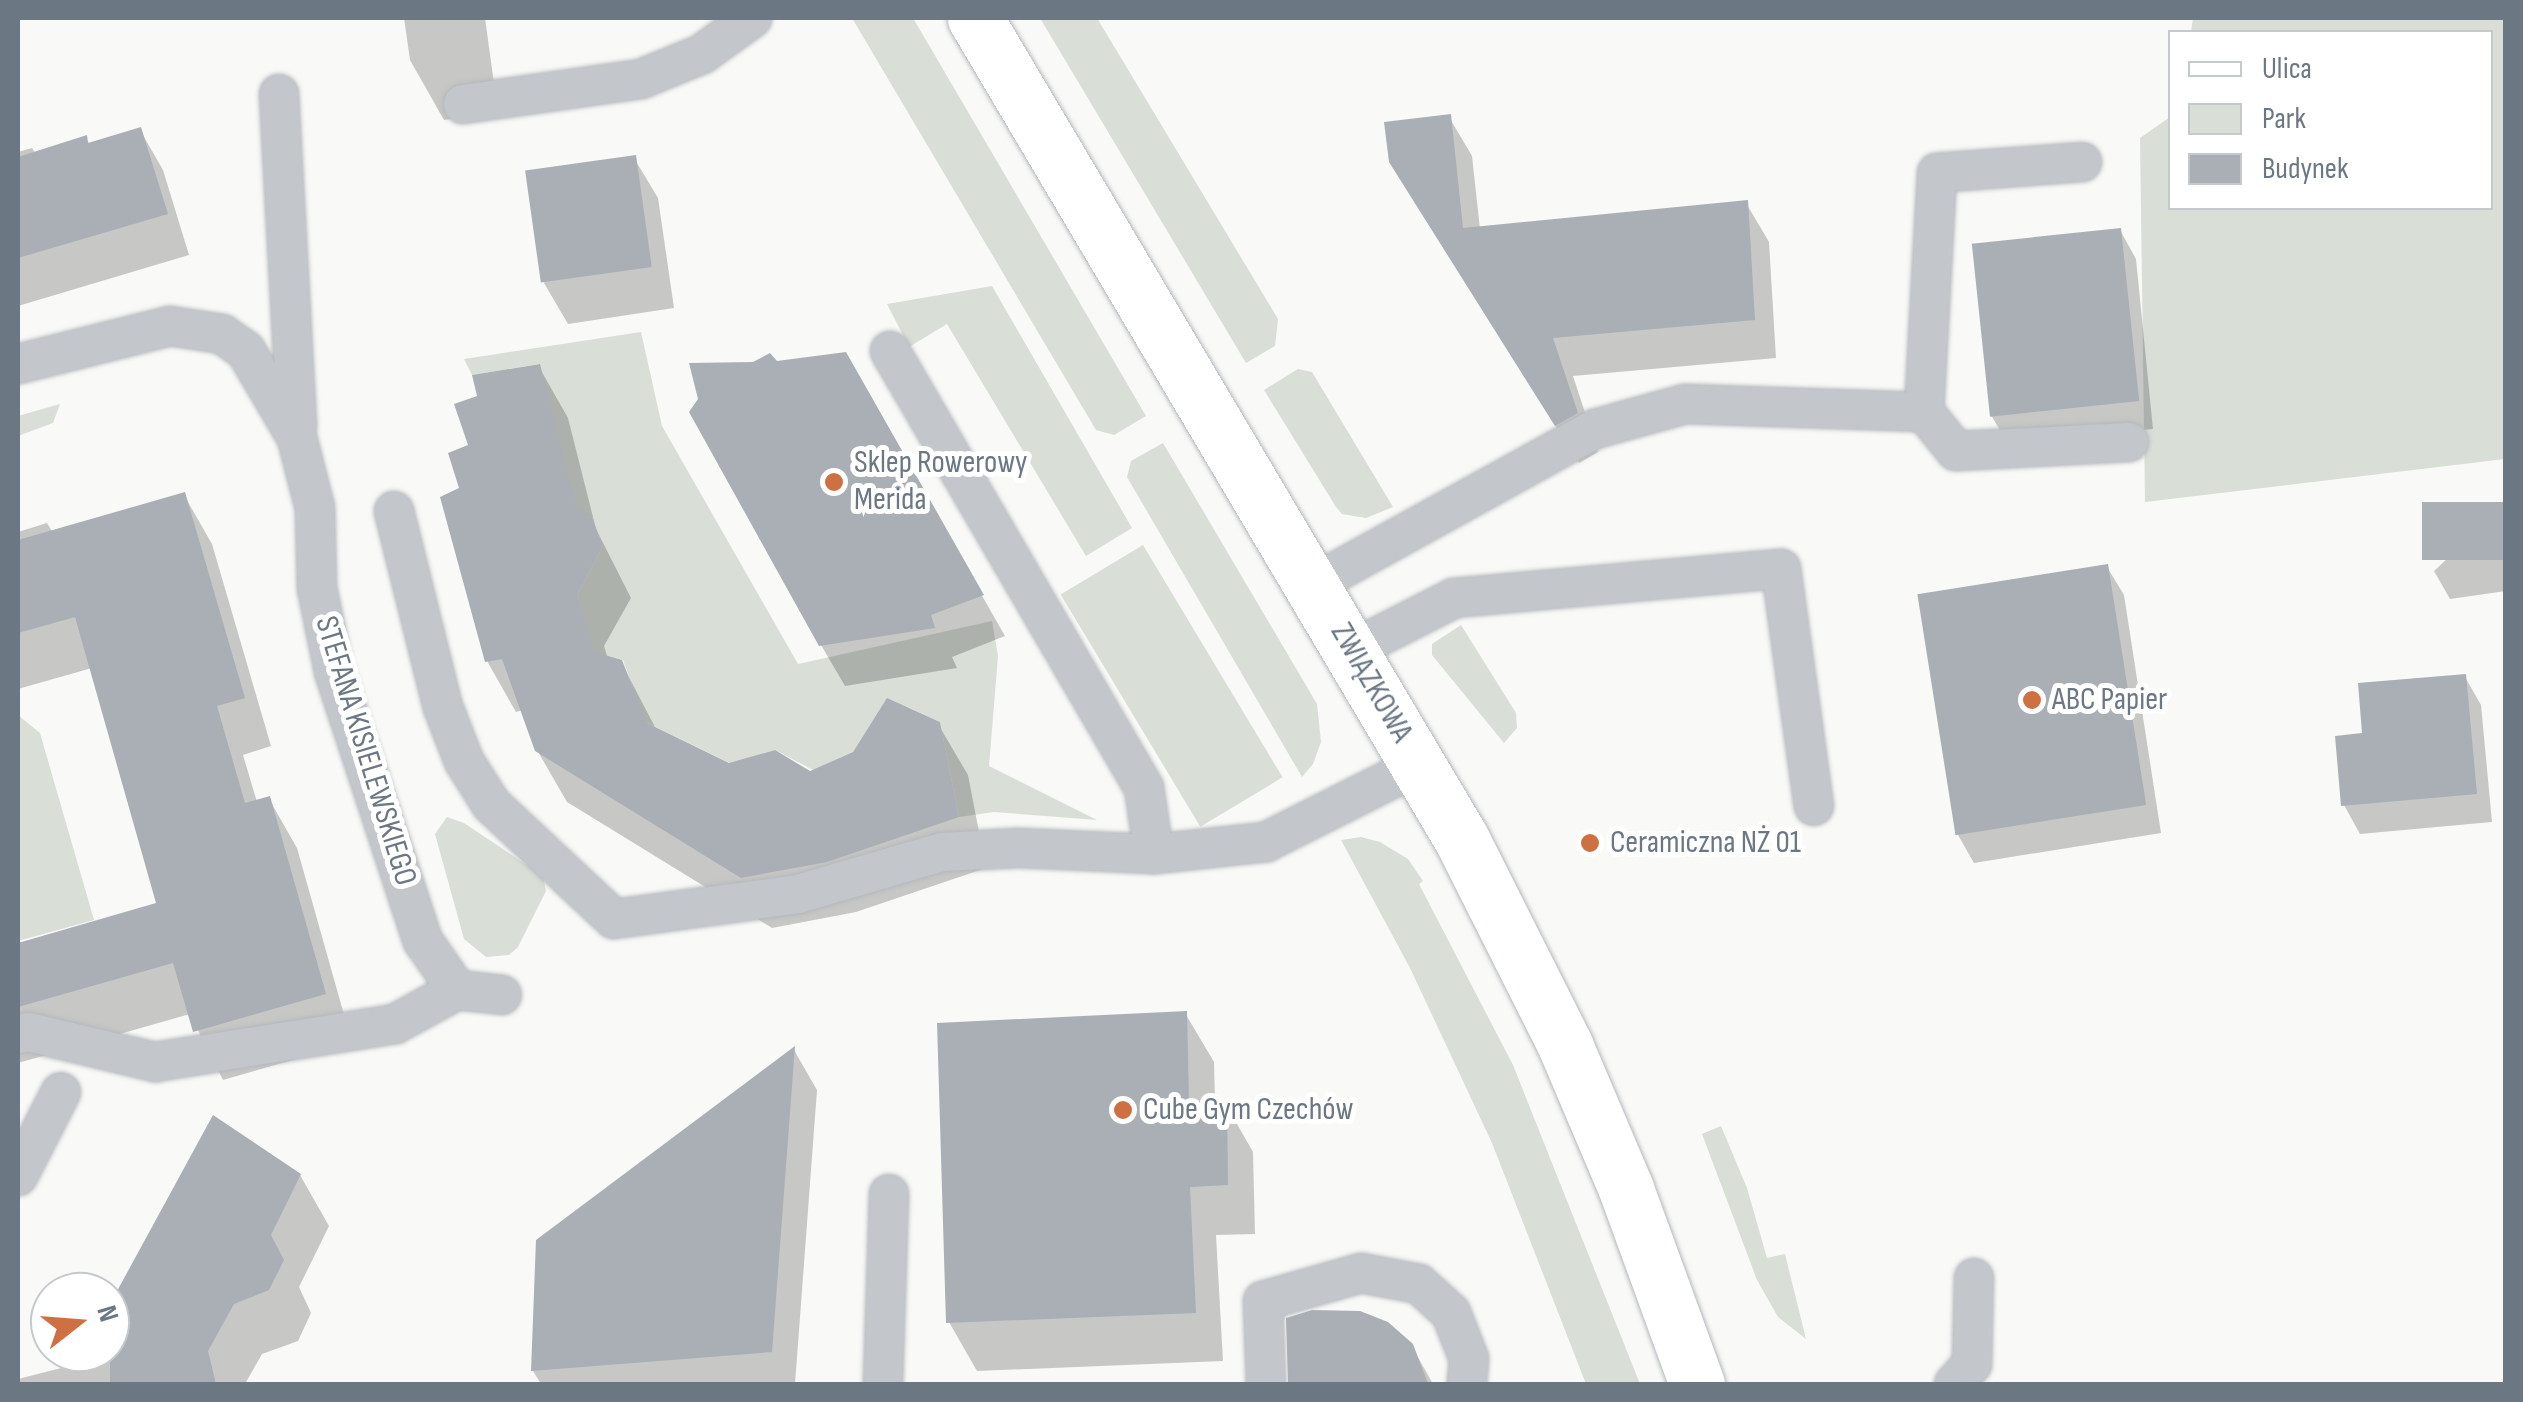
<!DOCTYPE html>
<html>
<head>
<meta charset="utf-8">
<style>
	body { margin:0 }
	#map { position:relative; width:2523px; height:1402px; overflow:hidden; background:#f9f9f7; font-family:"Sofia Sans Condensed",sans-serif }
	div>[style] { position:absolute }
	.green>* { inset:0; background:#d9ded7; transform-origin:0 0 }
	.shadow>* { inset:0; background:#0003 }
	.building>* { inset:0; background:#a9afb5; transform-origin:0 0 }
	.roads { filter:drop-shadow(0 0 2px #b4b8bc) drop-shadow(0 0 2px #b4b8bc) }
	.lane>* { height:38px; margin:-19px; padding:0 19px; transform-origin:19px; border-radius:19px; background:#c3c6ca }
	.secondary>* { height:55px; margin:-27.5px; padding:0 27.5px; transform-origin:27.5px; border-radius:27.5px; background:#fff }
	.dots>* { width:28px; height:28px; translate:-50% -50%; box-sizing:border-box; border:5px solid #fff; border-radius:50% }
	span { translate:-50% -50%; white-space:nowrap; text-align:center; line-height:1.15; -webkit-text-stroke:10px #fff; paint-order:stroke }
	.poi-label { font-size:32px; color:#6c7784 }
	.left { translate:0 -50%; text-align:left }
	.street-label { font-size:32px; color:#6c7784 }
	.frame { position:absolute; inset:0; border:20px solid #6c7784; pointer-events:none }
	.legend { position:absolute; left:2168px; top:30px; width:325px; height:180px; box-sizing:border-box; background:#fff; border:2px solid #c4c9ce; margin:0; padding:12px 18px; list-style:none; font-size:30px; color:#6c7784 }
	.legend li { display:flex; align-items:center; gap:20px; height:50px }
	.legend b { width:50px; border:2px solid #c4c9ce }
	.north { position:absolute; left:30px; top:1272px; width:100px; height:100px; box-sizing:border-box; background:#fff; border:2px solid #c4c9ce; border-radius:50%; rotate:73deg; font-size:28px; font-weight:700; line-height:40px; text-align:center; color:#6c7784 }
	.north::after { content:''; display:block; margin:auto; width:35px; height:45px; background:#cf7042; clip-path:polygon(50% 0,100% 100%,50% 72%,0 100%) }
</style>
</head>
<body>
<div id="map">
	<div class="green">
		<div style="clip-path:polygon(852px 18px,913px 18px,1146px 416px,1114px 435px,1096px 430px)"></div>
		<div style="clip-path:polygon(1040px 18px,1097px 18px,1278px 319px,1275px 346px,1246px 363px)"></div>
		<div style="clip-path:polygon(2193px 18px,2505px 18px,2505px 459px,2145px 502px,2140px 138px,2170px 117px,2170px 208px,2490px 208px,2490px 32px,2191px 32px)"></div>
		<div style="clip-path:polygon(992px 286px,1132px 528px,1086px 556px,947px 324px,909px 347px,887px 304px)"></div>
		<div style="clip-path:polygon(641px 332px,662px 426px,798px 664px,992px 621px,998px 656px,989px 766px,1097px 820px,994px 812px,959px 817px,940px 722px,903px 705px,876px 716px,853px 752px,813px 770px,775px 750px,754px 756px,744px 770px,623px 711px,633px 688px,623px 660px,593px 652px,577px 595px,603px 546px,592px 517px,561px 501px,539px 364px,472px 375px,464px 359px)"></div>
		<div style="clip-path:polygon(1298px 369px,1312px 372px,1393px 507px,1366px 518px,1342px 514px,1336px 507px,1264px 390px)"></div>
		<div style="clip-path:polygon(60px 404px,53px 423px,18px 436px,18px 416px)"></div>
		<div style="clip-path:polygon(1163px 443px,1317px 704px,1321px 742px,1313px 764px,1302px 777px,1127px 477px,1131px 461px)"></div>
		<div style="left:1143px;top:545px;width:271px;height:96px;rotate:59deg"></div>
		<div style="clip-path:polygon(1461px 625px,1516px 713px,1517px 728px,1504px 743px,1432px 655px,1432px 644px)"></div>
		<div style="clip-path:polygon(18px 715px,40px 733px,94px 920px,18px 941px)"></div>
		<div style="clip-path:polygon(447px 817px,464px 823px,543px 876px,546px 891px,518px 947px,509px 955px,486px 957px,464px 939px,435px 834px)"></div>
		<div style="clip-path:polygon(1361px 837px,1380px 842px,1408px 859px,1423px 881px,1419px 884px,1513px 1065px,1640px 1384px,1586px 1384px,1492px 1143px,1410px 968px,1341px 840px)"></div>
		<div style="clip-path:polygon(1721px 1126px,1747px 1188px,1767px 1258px,1785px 1254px,1806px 1339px,1778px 1317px,1757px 1280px,1702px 1134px)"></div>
	</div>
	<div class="shadow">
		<div style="clip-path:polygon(404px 18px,485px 18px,498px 113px,444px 120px,410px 60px)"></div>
		<div style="clip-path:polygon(1449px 117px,1472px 156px,1480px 229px,1746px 203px,1769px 242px,1776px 358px,1573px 376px,1598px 452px,1579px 463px,1414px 201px)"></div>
		<div style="clip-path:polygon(140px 130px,163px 170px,189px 255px,18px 306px,18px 152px,32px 148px,36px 154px,86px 138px,90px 145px)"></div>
		<div style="clip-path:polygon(634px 158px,658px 198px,674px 308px,568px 324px,544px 283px)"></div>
		<div style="clip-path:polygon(2120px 230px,2136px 259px,2153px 429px,2008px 444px,1991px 415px)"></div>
		<div style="clip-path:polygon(844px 354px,1005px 636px,952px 657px,957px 668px,845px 686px,821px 645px)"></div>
		<div style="clip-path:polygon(539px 367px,568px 418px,596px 529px,631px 598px,604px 646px,608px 659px,621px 662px,657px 731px,729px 766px,810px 774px,938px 724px,968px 775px,986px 868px,856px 912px,772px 928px,567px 802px,537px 750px,523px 710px,516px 712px,487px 661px,462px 489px,471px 447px)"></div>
		<div style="clip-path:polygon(184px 495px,212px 544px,271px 746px,243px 755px,257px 802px,269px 799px,297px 848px,352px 1043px,223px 1080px,190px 1014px,18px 1063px,18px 945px,159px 905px,92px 668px,18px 689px,18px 532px,47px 523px,53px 533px)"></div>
		<div style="clip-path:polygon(2506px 504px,2506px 591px,2450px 599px,2434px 571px)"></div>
		<div style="clip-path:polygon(2107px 567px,2124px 595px,2161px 833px,1974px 863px,1958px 835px)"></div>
		<div style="clip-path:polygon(2465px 677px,2481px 705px,2492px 822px,2360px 834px,2344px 805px,2365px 736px)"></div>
		<div style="clip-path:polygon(1185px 1013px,1214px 1062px,1215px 1103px,1225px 1103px,1253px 1152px,1255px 1234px,1216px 1235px,1223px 1361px,977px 1371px,949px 1322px)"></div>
		<div style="clip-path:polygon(794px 1050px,817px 1090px,795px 1384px,541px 1384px,533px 1371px)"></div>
		<div style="clip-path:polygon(300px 1175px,329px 1226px,299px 1287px,311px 1313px,298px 1341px,262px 1354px,245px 1384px,18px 1384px,18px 1379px,81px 1363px,87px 1352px,110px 1352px,110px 1310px)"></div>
		<div style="clip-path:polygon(1289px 1320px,1411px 1345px,1433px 1384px,1291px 1384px)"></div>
	</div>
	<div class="building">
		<div style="clip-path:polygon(1451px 114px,1463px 228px,1748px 200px,1755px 320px,1553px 338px,1578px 413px,1555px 426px,1389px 162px,1384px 122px)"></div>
		<div style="clip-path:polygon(141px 127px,168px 214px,18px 258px,18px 157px,87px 135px,88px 143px)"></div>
		<div style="left:636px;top:155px;width:113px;height:112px;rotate:82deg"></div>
		<div style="left:2121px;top:228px;width:174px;height:150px;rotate:84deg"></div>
		<div style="clip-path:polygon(846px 352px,984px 595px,931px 615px,935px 628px,819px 646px,689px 412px,698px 399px,689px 363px,753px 362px,770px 353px,777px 361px)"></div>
		<div style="clip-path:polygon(540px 364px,576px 505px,592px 517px,603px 546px,577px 595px,595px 652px,622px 660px,647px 723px,729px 763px,775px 750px,810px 771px,853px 752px,887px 698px,940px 722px,959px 817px,827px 862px,741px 878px,535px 751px,502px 659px,485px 662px,440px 497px,459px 488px,448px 453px,468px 445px,454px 404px,477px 396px,472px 375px)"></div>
		<div style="clip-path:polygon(185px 492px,245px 698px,217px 706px,245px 803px,270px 796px,326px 994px,193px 1032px,173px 963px,18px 1007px,18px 943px,156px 903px,75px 617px,18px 633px,18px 540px)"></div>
		<div style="left:2506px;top:502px;width:58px;height:84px;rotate:90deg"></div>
		<div style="left:2108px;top:564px;width:244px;height:193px;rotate:81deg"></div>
		<div style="clip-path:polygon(2466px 674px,2477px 794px,2341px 806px,2335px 736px,2362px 733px,2358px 683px)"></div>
		<div style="clip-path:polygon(1187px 1011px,1189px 1101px,1227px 1101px,1228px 1185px,1190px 1187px,1196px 1313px,946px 1323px,937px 1023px)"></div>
		<div style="clip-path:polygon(795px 1046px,772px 1352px,531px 1371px,536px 1240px)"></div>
		<div style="clip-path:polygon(213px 1115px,301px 1174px,271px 1235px,284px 1260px,269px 1290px,234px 1304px,208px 1351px,216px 1384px,110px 1384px,110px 1304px)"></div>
		<div style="clip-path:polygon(1312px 1310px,1360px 1311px,1388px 1322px,1413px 1344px,1428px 1384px,1288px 1384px,1286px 1318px)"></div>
	</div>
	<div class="roads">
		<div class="lane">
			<div style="left:279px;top:94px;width:332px;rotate:86.9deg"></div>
			<div style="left:463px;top:104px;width:180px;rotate:-8deg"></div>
			<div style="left:641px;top:79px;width:66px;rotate:-22.3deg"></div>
			<div style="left:702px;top:54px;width:62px;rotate:-35.8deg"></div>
			<div style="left:2082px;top:162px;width:145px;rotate:175.7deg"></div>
			<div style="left:1937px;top:173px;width:239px;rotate:93.1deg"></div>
			<div style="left:1924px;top:412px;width:50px;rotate:50.6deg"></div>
			<div style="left:1956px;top:451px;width:173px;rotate:-3deg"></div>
			<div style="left:890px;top:351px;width:505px;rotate:59.83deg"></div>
			<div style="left:1144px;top:788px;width:67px;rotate:81.4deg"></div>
			<div style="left:18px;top:364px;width:157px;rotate:-14deg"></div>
			<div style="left:170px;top:326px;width:53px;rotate:8.7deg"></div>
			<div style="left:222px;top:334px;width:29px;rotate:35deg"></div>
			<div style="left:246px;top:351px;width:101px;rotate:59.6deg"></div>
			<div style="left:297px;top:438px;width:72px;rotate:75.6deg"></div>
			<div style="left:315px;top:508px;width:80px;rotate:88.6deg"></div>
			<div style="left:317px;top:588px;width:85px;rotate:78.4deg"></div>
			<div style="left:334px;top:671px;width:284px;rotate:71.8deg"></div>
			<div style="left:423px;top:941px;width:60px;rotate:55.2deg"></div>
			<div style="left:457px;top:990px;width:45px;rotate:6.3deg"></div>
			<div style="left:394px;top:511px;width:202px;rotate:76deg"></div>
			<div style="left:443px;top:707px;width:58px;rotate:68.7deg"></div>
			<div style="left:464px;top:761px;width:51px;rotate:57.9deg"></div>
			<div style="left:491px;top:804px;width:168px;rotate:43.1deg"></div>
			<div style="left:614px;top:919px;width:186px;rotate:-7.7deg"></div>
			<div style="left:798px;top:894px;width:150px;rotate:-16.3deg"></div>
			<div style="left:942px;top:852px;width:76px;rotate:-3deg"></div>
			<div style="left:1018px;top:848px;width:136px;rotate:2.5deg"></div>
			<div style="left:1154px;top:854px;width:113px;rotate:-6.1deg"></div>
			<div style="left:1266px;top:842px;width:171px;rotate:-26.7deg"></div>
			<div style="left:1314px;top:584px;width:321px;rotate:-28.9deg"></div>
			<div style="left:1595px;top:429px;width:93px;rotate:-15.5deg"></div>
			<div style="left:1685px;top:404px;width:239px;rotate:1.9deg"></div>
			<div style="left:1352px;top:650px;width:114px;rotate:-27deg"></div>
			<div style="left:1454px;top:598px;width:328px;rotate:-5.1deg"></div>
			<div style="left:1781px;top:569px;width:239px;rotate:82.1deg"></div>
			<div style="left:18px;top:1034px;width:11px;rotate:-10deg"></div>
			<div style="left:29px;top:1032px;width:130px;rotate:13.4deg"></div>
			<div style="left:155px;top:1062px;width:243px;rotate:-9deg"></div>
			<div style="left:395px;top:1024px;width:71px;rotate:-28.7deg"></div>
			<div style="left:18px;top:1176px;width:94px;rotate:-62.9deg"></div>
			<div style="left:883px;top:1384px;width:190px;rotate:-88.2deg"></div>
			<div style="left:1266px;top:1384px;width:83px;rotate:-92.1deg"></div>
			<div style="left:1263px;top:1301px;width:102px;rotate:-15.9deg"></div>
			<div style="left:1361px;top:1273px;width:59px;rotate:10.7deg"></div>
			<div style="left:1419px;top:1284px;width:43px;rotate:42.2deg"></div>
			<div style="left:1451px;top:1313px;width:49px;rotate:68.6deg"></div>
			<div style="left:1469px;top:1359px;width:25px;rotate:95deg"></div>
			<div style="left:1954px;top:1384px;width:27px;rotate:-48deg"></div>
			<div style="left:1972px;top:1364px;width:86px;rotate:-88.7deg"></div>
		</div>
		<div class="secondary">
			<div style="left:975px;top:18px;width:953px;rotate:59.35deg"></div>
			<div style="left:1461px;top:838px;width:232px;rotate:63.3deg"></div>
			<div style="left:1565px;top:1045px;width:156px;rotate:67deg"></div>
			<div style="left:1626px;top:1189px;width:208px;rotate:70deg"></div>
		</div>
	</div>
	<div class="dots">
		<div style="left:834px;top:482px;background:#cf7042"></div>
		<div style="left:2032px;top:700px;background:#cf7042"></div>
		<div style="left:1590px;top:843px;background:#cf7042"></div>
		<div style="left:1123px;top:1110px;background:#cf7042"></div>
	</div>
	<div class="poi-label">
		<span class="left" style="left:854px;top:482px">Sklep Rowerowy<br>Merida</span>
		<span class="left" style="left:2052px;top:700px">ABC Papier</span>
		<span class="left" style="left:1610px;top:843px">Ceramiczna NŻ 01</span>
		<span class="left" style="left:1143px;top:1110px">Cube Gym Czechów</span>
	</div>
	<div class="street-label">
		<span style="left:1371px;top:683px;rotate:60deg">ZWIĄZKOWA</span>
		<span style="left:365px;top:751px;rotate:73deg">STEFANA KISIELEWSKIEGO</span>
	</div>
	<div class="frame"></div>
	<ul class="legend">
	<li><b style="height:12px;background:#fff"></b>Ulica</li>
	<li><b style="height:28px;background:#d9ded7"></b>Park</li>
	<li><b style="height:28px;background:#a9afb5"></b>Budynek</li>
	</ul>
	<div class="north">N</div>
</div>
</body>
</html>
